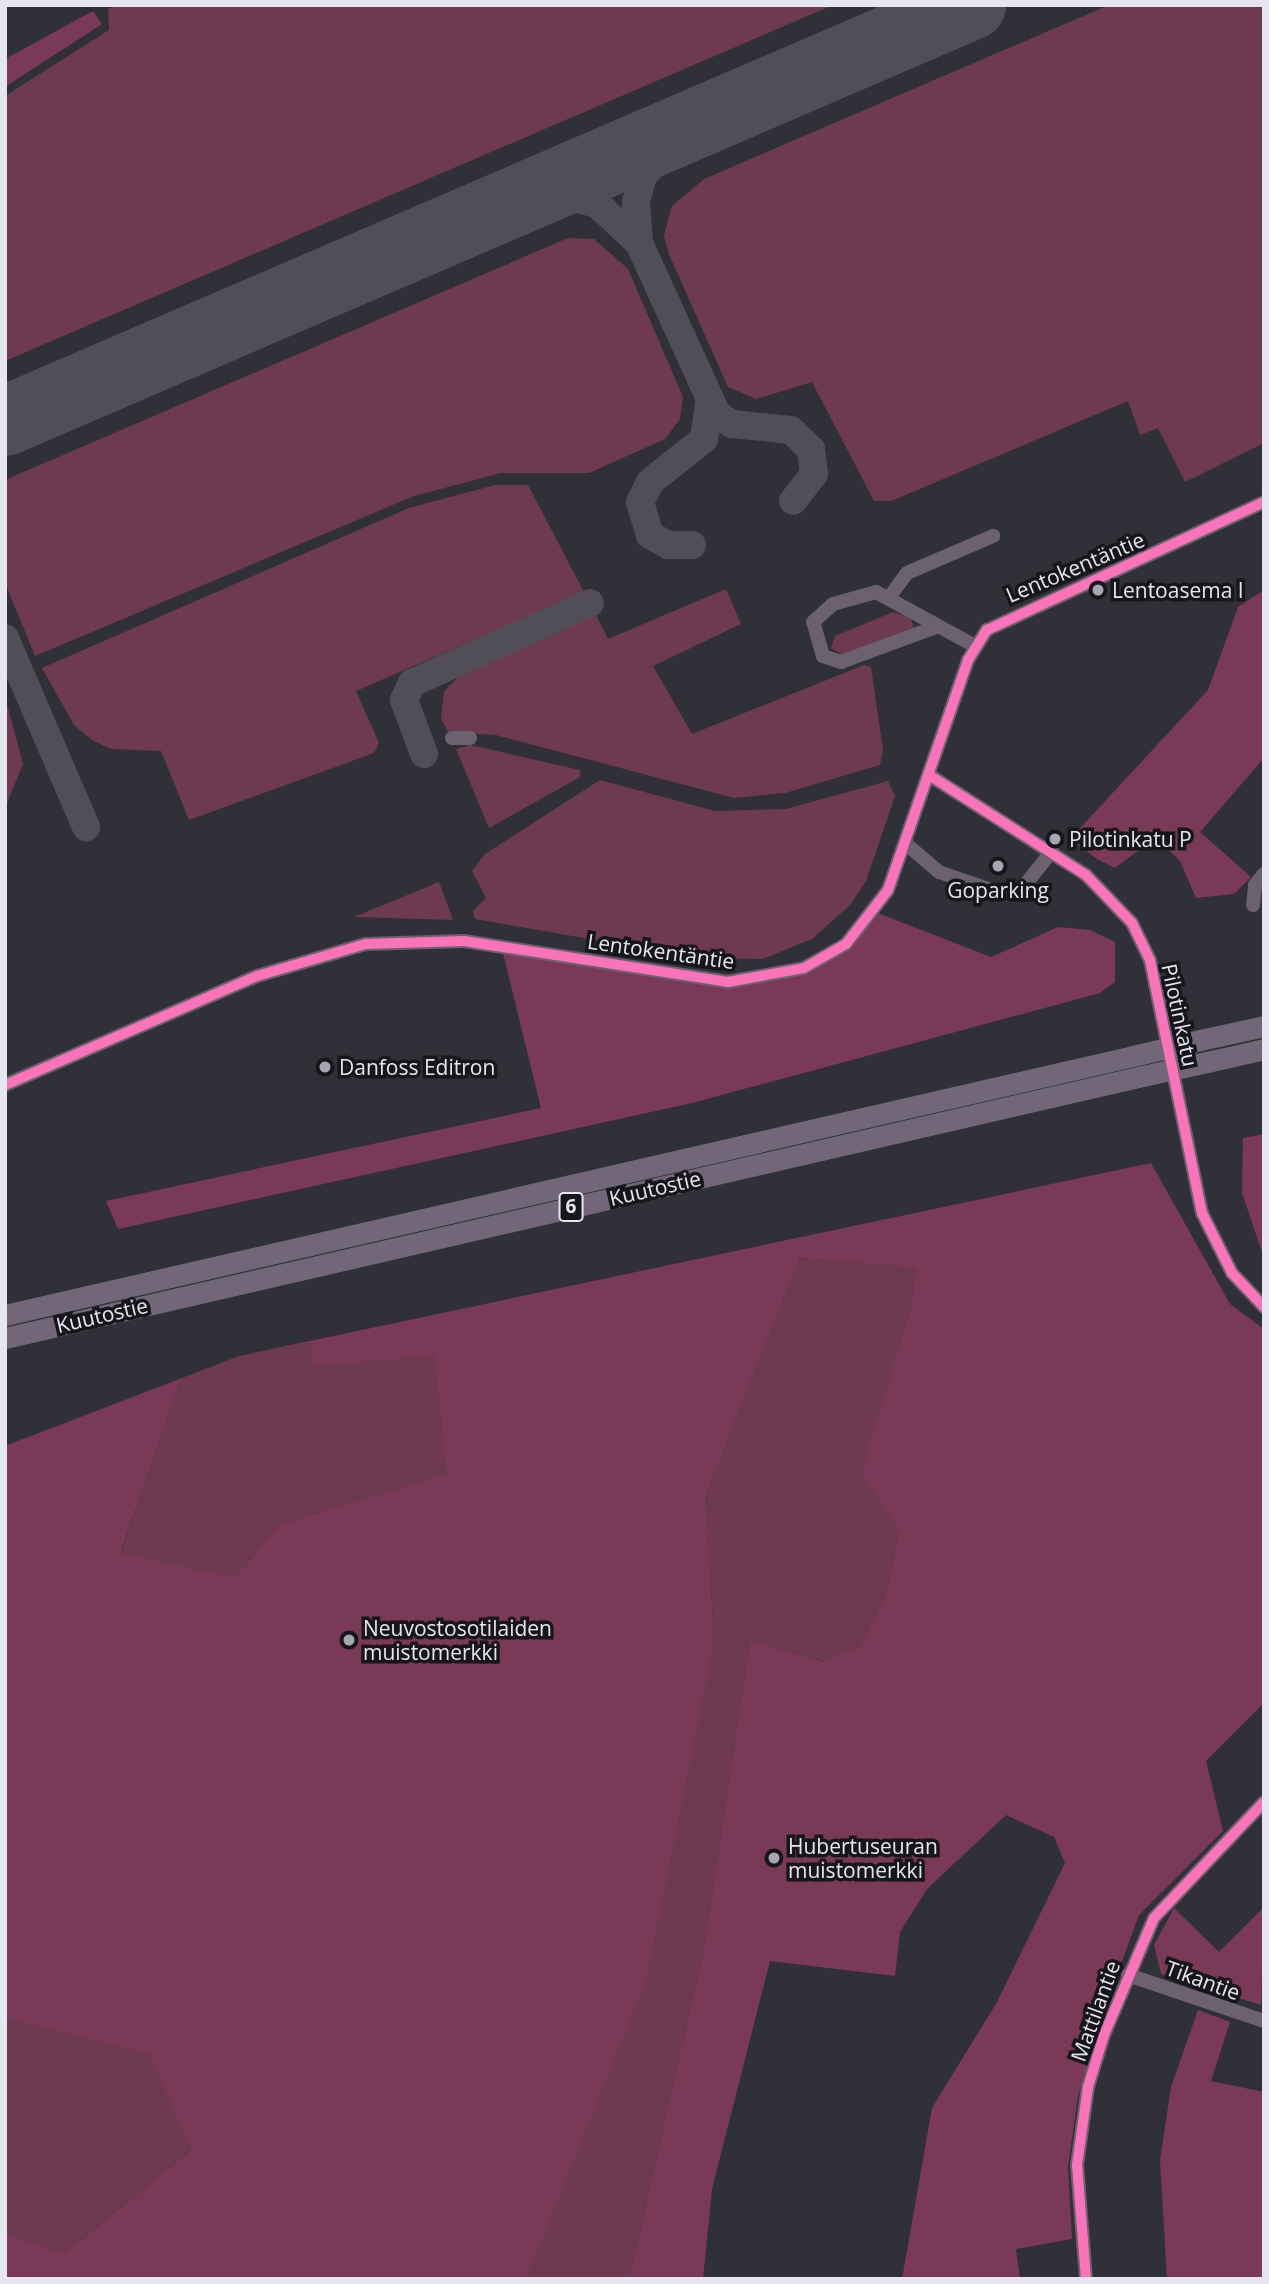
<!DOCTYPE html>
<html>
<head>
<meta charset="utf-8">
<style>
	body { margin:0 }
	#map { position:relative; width:1269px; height:2284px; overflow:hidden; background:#303038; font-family:"Open Sans",sans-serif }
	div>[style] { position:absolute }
	.green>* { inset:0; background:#6e3a51 }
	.forest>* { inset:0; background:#7a3957 }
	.taxiway>* { height:28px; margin:-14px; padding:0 14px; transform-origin:14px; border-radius:14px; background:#514e58 }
	.runway>* { height:70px; margin:-35px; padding:0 35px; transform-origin:35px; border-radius:35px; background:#514e58 }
	.minor>* { height:14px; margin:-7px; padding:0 7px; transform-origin:7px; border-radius:7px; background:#6c616f }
	.highway>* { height:21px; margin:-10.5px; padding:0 10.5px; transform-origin:10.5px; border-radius:10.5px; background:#726778 }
	.highway-bridge>* { height:21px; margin:-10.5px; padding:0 10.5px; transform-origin:10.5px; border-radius:10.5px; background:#726778 }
	.cycleway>* { height:10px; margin:-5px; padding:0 5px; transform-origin:5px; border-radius:5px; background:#fb73b8 }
	.dots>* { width:19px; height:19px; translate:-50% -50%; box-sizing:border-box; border:4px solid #16161c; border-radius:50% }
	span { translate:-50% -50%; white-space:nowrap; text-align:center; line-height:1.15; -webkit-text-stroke:7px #16161c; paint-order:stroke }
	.shield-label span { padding:2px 5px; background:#16161c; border:2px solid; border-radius:5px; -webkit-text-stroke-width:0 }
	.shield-label { font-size:19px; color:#e6e6f0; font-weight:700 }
	.street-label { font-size:21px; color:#e6e6f0 }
	.poi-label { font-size:21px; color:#e6e6f0 }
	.left { translate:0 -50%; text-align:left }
	.frame { position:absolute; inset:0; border:7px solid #e6e6f0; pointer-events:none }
</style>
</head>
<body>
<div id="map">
	<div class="green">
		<div style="clip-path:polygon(117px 5px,833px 5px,5px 361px,5px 96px,109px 30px,108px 9px)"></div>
		<div style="clip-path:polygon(1109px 5px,1264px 5px,1264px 443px,1185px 482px,1158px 428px,1140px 435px,1128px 401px,891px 501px,874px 501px,812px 382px,756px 399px,728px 387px,668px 252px,664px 235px,672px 206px,704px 179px)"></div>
		<div style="clip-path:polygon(568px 238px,594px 239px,628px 269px,683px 397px,680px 419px,665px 439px,589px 473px,501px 473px,414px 496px,35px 656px,5px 583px,5px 480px)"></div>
		<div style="clip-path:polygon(495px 485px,528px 485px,584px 592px,356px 691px,379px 743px,374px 753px,189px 820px,161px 751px,111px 749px,92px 740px,74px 725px,42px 668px,409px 508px)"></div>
		<div style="clip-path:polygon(726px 589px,741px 624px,653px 666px,692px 734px,864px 665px,871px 667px,883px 750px,880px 765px,785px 793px,734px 798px,496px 735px,448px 732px,441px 719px,444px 691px,466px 670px,596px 615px,608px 639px)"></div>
		<div style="clip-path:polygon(893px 612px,911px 618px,914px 629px,843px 655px,831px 648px,835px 636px)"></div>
		<div style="clip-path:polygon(5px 697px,23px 764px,5px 808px)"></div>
		<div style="clip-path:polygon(470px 745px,580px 770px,580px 777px,489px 828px,456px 749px)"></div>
		<div style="clip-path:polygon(600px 780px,715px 811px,786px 809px,888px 781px,895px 796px,866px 881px,851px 904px,812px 939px,763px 959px,698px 958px,475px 919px,473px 911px,486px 898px,472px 871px,485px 854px)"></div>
		<div style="clip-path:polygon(439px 882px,453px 920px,354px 917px)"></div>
		<div style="clip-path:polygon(800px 1258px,916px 1266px,910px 1310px,862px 1474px,899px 1530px,887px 1592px,860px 1646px,825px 1662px,750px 1639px,704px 1947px,629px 2279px,526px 2279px,594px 2104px,714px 1642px,706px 1495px)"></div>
		<div style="clip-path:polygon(310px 1343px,312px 1366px,434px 1355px,446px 1474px,280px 1524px,235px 1577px,120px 1555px,182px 1378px,239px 1356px)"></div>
		<div style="clip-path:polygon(5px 2018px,151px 2054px,191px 2150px,65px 2253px,5px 2233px)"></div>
	</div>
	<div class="forest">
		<div style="clip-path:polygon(93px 11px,102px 24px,5px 87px,5px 59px)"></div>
		<div style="clip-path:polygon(1264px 590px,1264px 758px,1200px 832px,1251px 877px,1234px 894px,1196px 898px,1180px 861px,1156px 837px,1115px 868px,1097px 859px,1070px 839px,1208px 690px,1238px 607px)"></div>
		<div style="clip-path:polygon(875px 912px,991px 957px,1058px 927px,1090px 930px,1115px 942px,1115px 982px,1100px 993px,692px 1103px,118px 1229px,106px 1201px,541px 1108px,501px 945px,728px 982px,804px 968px)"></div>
		<div style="clip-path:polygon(1264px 1134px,1264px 1258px,1242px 1193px,1243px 1138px)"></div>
		<div style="clip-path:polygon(1151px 1163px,1230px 1304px,1264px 1329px,1264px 1703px,1206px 1761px,1223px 1831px,1139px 1915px,1107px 2002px,1078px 2096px,1068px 2167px,1072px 2239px,1016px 2249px,1020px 2279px,902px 2279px,932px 2108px,997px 2002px,1065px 1863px,1054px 1837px,1006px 1815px,927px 1889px,900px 1932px,895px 1976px,770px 1961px,712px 2189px,703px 2279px,629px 2279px,704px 1947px,750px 1639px,824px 1662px,860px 1646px,887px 1592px,899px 1530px,861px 1474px,910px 1310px,916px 1267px,800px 1258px,706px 1495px,714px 1642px,646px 1981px,526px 2279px,5px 2279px,5px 2233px,65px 2253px,191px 2150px,150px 2054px,5px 2018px,5px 1446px,182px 1378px,120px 1554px,235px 1577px,280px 1524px,446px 1474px,434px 1356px,312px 1366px,310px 1343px,239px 1356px)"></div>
		<div style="clip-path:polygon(1264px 1907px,1261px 2005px,1161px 1974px,1154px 1945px,1174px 1908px,1219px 1952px)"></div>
		<div style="clip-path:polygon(1198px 2010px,1230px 2022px,1211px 2081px,1264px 2092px,1264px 2279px,1167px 2279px,1160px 2160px,1171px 2087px)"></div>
	</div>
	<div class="taxiway">
		<div style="left:521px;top:199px;width:37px;rotate:-8deg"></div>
		<div style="left:558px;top:194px;width:40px;rotate:14.4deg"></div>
		<div style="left:597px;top:204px;width:57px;rotate:42.9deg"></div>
		<div style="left:639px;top:243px;width:41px;rotate:-94.2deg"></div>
		<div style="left:636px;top:202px;width:27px;rotate:-75deg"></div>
		<div style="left:643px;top:176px;width:64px;rotate:-48.8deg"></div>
		<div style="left:639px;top:243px;width:188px;rotate:65.5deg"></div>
		<div style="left:717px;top:414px;width:18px;rotate:34deg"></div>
		<div style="left:732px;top:424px;width:59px;rotate:5.8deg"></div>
		<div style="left:791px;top:430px;width:28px;rotate:44deg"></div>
		<div style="left:811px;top:449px;width:25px;rotate:83deg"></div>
		<div style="left:814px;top:474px;width:34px;rotate:128deg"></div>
		<div style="left:5px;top:424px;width:17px;rotate:-33deg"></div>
		<div style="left:692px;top:545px;width:24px;rotate:180deg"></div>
		<div style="left:668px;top:545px;width:21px;rotate:-151deg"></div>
		<div style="left:650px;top:535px;width:34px;rotate:-107deg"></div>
		<div style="left:640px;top:502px;width:22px;rotate:-63deg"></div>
		<div style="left:650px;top:482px;width:69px;rotate:-38.5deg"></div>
		<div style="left:704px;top:439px;width:36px;rotate:-82deg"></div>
		<div style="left:5px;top:638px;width:206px;rotate:66.8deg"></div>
		<div style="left:424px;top:754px;width:58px;rotate:-110.3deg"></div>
		<div style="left:404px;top:700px;width:19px;rotate:-65deg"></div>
		<div style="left:412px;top:683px;width:195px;rotate:-24.2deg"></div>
	</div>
	<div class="runway">
		<div style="left:5px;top:421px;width:1052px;rotate:-23.3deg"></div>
	</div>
	<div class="minor">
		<div style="left:891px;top:595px;width:27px;rotate:-54deg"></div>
		<div style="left:907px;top:573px;width:94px;rotate:-23.3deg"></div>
		<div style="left:936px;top:627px;width:101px;rotate:159.8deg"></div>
		<div style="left:841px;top:662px;width:19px;rotate:-162deg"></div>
		<div style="left:823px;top:656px;width:35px;rotate:-106deg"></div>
		<div style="left:813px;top:622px;width:27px;rotate:-42deg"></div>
		<div style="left:833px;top:604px;width:45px;rotate:-15.6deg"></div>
		<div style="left:876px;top:592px;width:113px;rotate:28.6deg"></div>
		<div style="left:452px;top:738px;width:18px"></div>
		<div style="left:929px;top:775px;width:186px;rotate:32.5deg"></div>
		<div style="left:1086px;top:875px;width:66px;rotate:46.2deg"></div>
		<div style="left:1132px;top:923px;width:41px;rotate:64.1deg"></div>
		<div style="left:1150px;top:960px;width:258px;rotate:78.4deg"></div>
		<div style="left:1202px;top:1213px;width:67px;rotate:63.4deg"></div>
		<div style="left:1232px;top:1273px;width:47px;rotate:46.7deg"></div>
		<div style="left:905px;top:843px;width:45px;rotate:40.5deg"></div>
		<div style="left:939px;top:872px;width:71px;rotate:18.9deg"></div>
		<div style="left:1006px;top:895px;width:16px;rotate:-18deg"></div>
		<div style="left:1021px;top:890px;width:50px;rotate:-51.5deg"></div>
		<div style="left:1253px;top:905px;width:20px;rotate:-84deg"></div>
		<div style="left:1255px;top:885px;width:14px;rotate:-51deg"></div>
		<div style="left:5px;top:1085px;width:275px;rotate:-23.4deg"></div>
		<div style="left:257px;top:976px;width:114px;rotate:-16.4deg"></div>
		<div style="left:366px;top:944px;width:98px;rotate:-1.8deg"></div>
		<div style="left:464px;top:941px;width:267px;rotate:8.8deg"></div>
		<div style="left:728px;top:982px;width:77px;rotate:-10.4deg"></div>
		<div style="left:804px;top:968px;width:48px;rotate:-29.7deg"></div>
		<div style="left:846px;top:944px;width:68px;rotate:-52.1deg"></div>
		<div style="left:888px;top:890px;width:244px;rotate:-70.8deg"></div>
		<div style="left:968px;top:660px;width:36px;rotate:-58deg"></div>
		<div style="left:987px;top:630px;width:305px;rotate:-24.8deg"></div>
		<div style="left:1128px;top:1975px;width:144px;rotate:18.7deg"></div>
		<div style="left:1086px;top:2279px;width:114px;rotate:-94.5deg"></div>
		<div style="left:1077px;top:2165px;width:79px;rotate:-82deg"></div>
		<div style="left:1088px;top:2087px;width:54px;rotate:-72.9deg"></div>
		<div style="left:1104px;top:2035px;width:127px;rotate:-66.9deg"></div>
		<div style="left:1154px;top:1918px;width:160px;rotate:-46.5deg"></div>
	</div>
	<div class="highway">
		<div style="left:1200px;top:1040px;width:66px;rotate:-12.3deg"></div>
		<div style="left:1207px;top:1062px;width:58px;rotate:-12.8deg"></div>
		<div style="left:5px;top:1315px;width:1157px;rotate:-12.93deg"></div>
		<div style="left:5px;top:1338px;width:1163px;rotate:-12.97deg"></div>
	</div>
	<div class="highway-bridge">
		<div style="left:1133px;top:1056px;width:69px;rotate:-13.4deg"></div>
		<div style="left:1138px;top:1077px;width:71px;rotate:-12.3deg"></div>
	</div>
	<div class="cycleway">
		<div style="left:929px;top:775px;width:186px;rotate:32.5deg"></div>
		<div style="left:1086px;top:875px;width:66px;rotate:46.2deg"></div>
		<div style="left:1132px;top:923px;width:41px;rotate:64.1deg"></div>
		<div style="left:1150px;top:960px;width:258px;rotate:78.4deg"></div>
		<div style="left:1202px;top:1213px;width:67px;rotate:63.4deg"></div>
		<div style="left:1232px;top:1273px;width:47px;rotate:46.7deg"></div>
		<div style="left:5px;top:1085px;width:275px;rotate:-23.4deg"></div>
		<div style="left:257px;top:976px;width:114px;rotate:-16.4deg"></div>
		<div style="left:366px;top:944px;width:98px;rotate:-1.8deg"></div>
		<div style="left:464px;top:941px;width:267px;rotate:8.8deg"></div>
		<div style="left:728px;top:982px;width:77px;rotate:-10.4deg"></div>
		<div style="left:804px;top:968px;width:48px;rotate:-29.7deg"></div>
		<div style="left:846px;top:944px;width:68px;rotate:-52.1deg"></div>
		<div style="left:888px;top:890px;width:244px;rotate:-70.8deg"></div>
		<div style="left:968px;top:660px;width:36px;rotate:-58deg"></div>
		<div style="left:987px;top:630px;width:305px;rotate:-24.8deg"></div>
		<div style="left:1086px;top:2279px;width:114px;rotate:-94.5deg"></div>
		<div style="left:1077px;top:2165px;width:79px;rotate:-82deg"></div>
		<div style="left:1088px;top:2087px;width:54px;rotate:-72.9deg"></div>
		<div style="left:1104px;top:2035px;width:127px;rotate:-66.9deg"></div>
		<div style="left:1154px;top:1918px;width:160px;rotate:-46.5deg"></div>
	</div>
	<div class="dots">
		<div style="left:1098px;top:590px;background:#a6a6b0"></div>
		<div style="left:1055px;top:839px;background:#a6a6b0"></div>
		<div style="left:998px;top:866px;background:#a6a6b0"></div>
		<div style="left:325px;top:1067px;background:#a6a6b0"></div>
		<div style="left:349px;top:1640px;background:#a6a6b0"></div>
		<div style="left:774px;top:1858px;background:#a6a6b0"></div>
	</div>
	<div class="shield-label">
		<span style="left:571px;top:1207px">6</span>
	</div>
	<div class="street-label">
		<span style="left:1075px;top:567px;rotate:-23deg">Lentokentäntie</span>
		<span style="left:661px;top:951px;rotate:8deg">Lentokentäntie</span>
		<span style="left:1180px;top:1015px;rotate:78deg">Pilotinkatu</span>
		<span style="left:655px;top:1188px;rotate:-13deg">Kuutostie</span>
		<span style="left:102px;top:1315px;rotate:-13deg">Kuutostie</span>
		<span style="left:1203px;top:1980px;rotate:20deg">Tikantie</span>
		<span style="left:1095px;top:2011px;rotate:-70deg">Mattilantie</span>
	</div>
	<div class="poi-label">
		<span class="left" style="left:1112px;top:590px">Lentoasema I</span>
		<span class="left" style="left:1069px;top:839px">Pilotinkatu P</span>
		<span style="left:998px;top:890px">Goparking</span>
		<span class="left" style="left:339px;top:1067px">Danfoss Editron</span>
		<span class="left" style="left:363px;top:1640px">Neuvostosotilaiden<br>muistomerkki</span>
		<span class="left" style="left:788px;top:1858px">Hubertuseuran<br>muistomerkki</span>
	</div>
	<div class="frame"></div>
</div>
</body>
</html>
